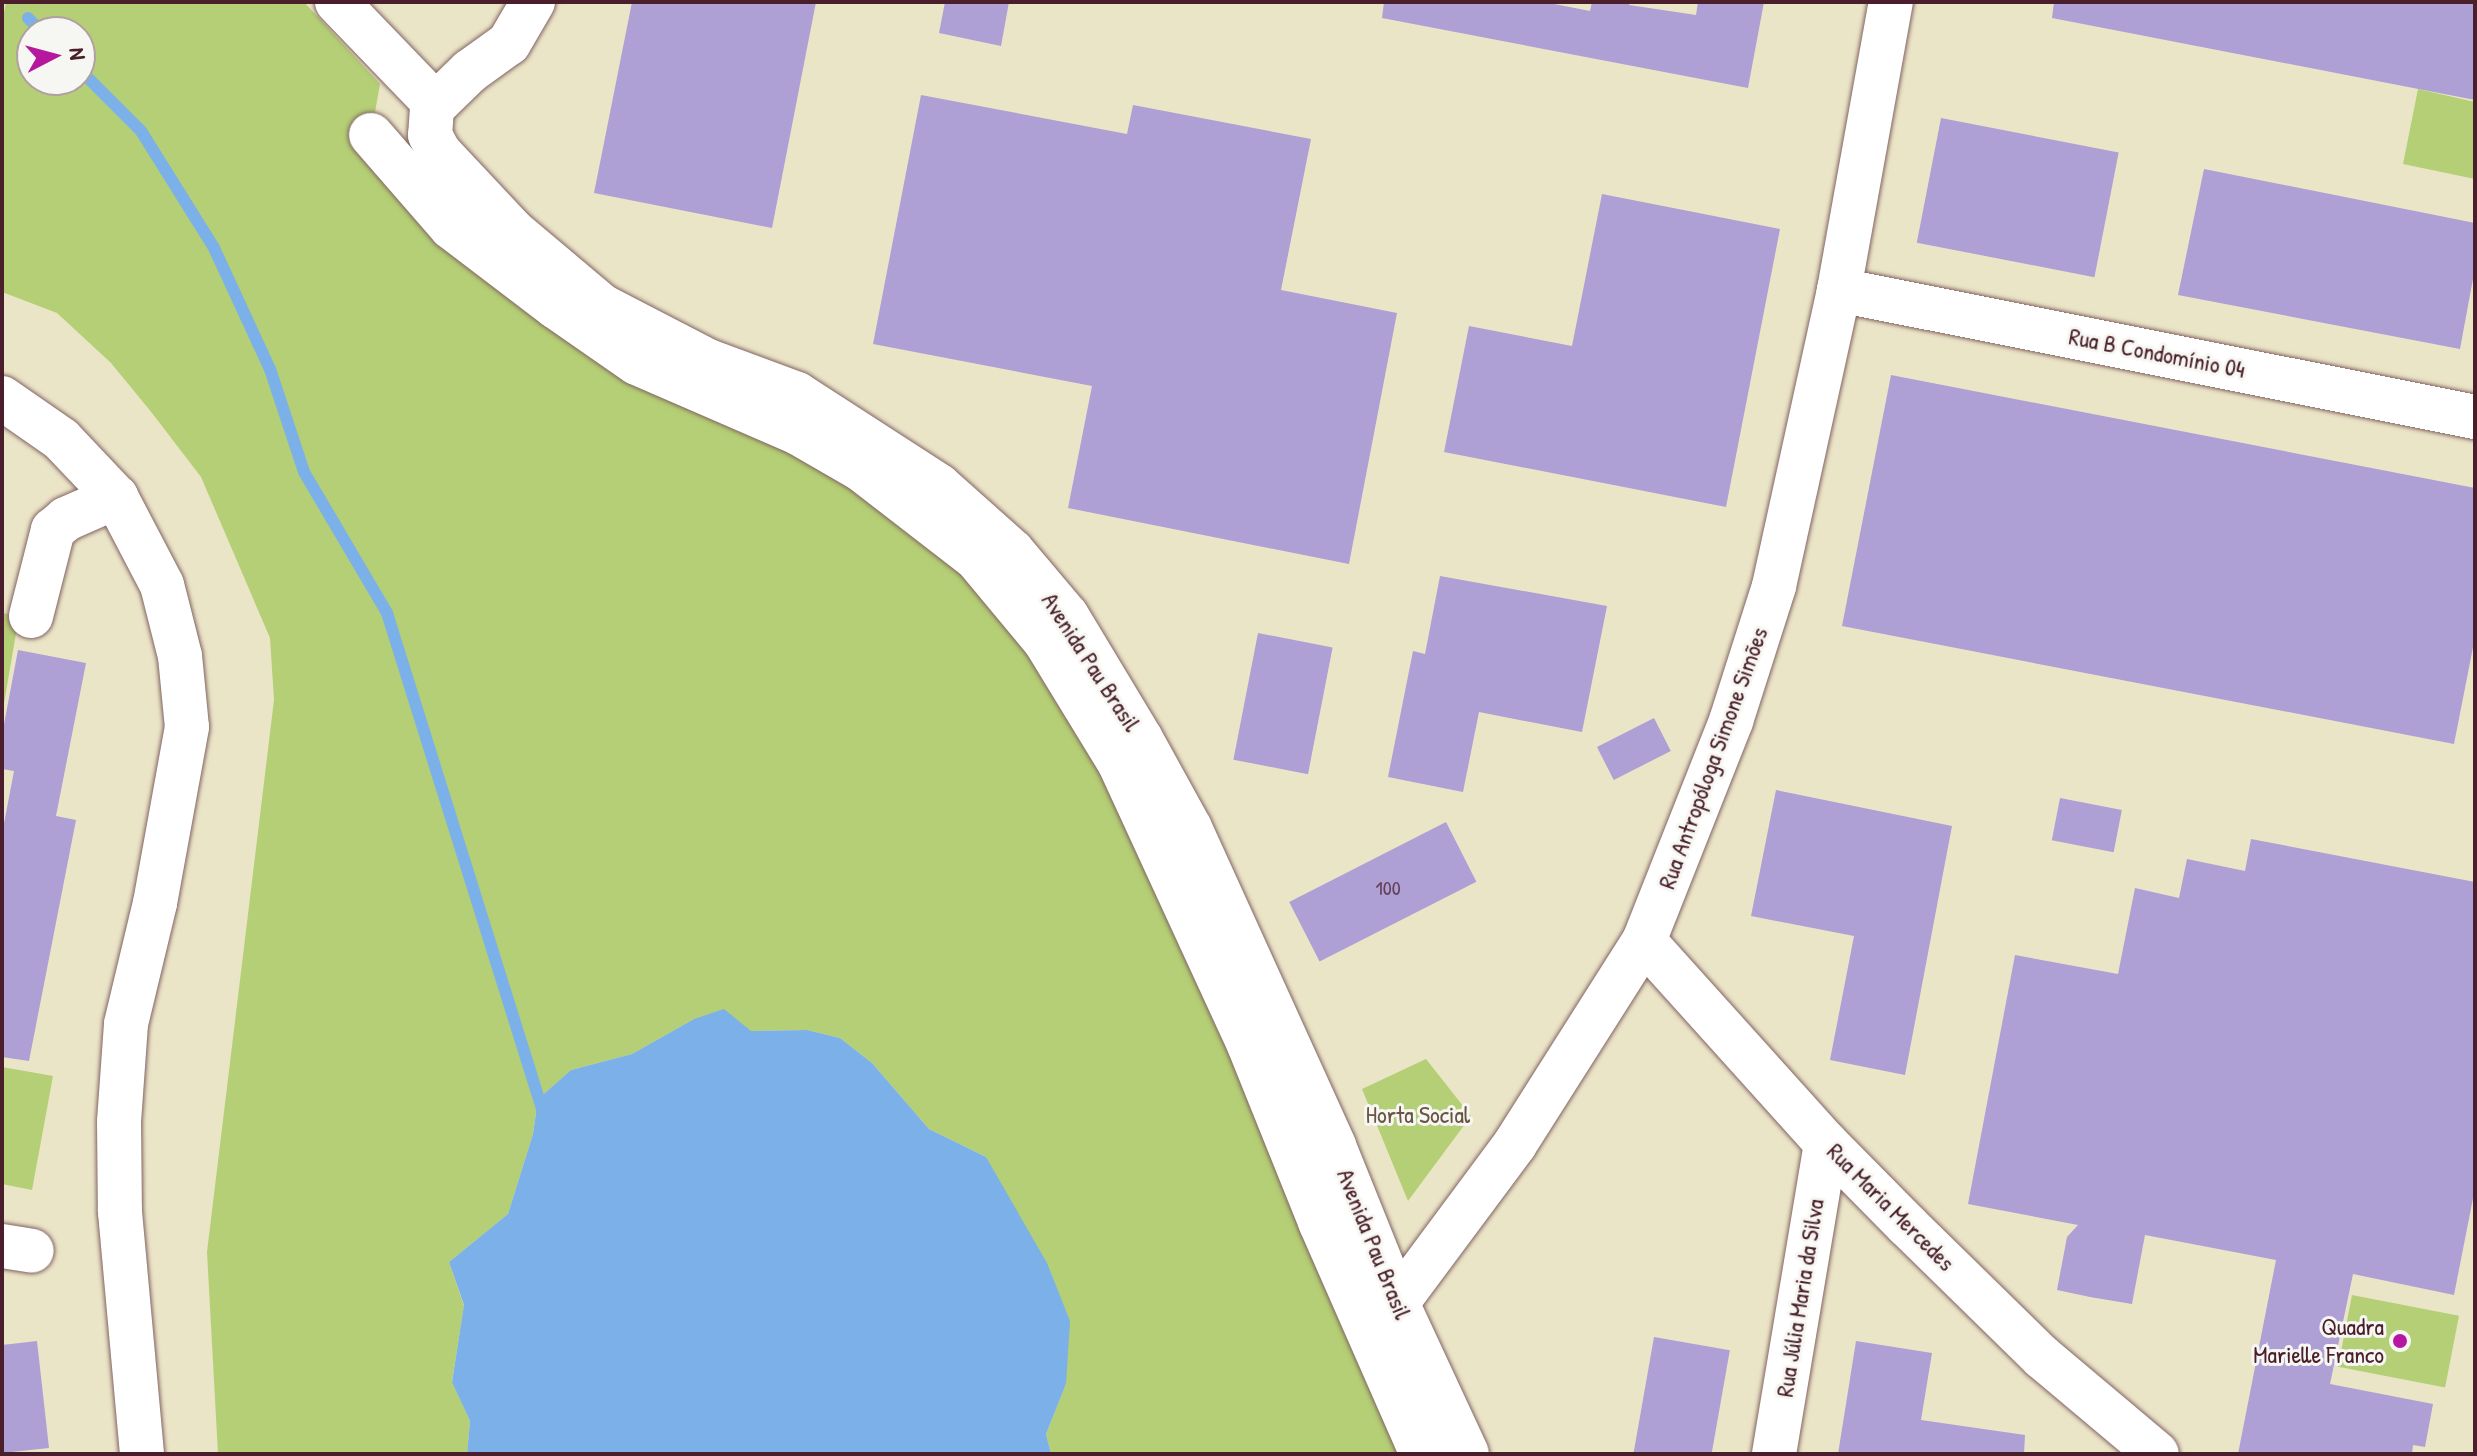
<!DOCTYPE html>
<html>
<head>
<meta charset="utf-8">
<style>
	body { margin:0 }
	#map { position:relative; width:2477px; height:1456px; overflow:hidden; background:#ebe5c8; font-family:"Patrick Hand",sans-serif }
	div>[style] { position:absolute }
	.green>* { inset:0; background:#b4cf75; transform-origin:0 0 }
	.water>* { inset:0; background:#7cb0e9 }
	.stream>* { height:12px; margin:-6px; padding:0 6px; transform-origin:6px; border-radius:6px; background:#7cb0e9 }
	.building>* { inset:0; background:#ae9fd5; transform-origin:0 0 }
	.roads { filter:drop-shadow(0 0 2px #826462) drop-shadow(0 0 2px #826462) }
	.minor>* { height:44px; margin:-22px; padding:0 22px; transform-origin:22px; border-radius:22px; background:#fff }
	.dots>* { width:22px; height:22px; translate:-50% -50%; box-sizing:border-box; border:4px solid #f6f6f2; border-radius:50% }
	span { translate:-50% -50%; white-space:nowrap; text-align:center; line-height:1.15; -webkit-text-stroke:6px #f6f6f2; paint-order:stroke }
	.number-label { font-size:20px; color:#633f56 }
	.number-label span { -webkit-text-stroke-width:0 }
	.street-label { font-size:24px; color:#4a1f2b }
	.park-label { font-size:24px; color:#6a5441 }
	.poi-label { font-size:24px; color:#4a1f2b }
	.right { translate:-100% -50%; text-align:right }
	.frame { position:absolute; inset:0; border:4px solid #4a1f2b; pointer-events:none }
	.north { position:absolute; left:16px; top:16px; width:80px; height:80px; box-sizing:border-box; background:#f6f6f2; border:2px solid #b1a0a2; border-radius:50%; rotate:84deg; font-size:22px; font-weight:700; line-height:32px; text-align:center; color:#4a1f2b }
	.north::after { content:''; display:block; margin:auto; width:28px; height:36px; background:#b5179e; clip-path:polygon(50% 0,100% 100%,50% 72%,0 100%) }
</style>
</head>
<body>
<div id="map">
	<div class="green">
		<div style="clip-path:polygon(evenodd,6px 2px,304px 2px,380px 84px,371px 135px,798px 433px,1045px 641px,1422px 1454px,1051px 1454px,1046px 1434px,1066px 1384px,986px 1157px,929px 1129px,872px 1063px,840px 1038px,807px 1030px,751px 1031px,694px 1019px,632px 1054px,571px 1070px,538px 1099px,533px 1134px,508px 1214px,449px 1262px,464px 1306px,452px 1381px,470px 1421px,467px 1454px,218px 1454px,207px 1252px,274px 700px,270px 638px,201px 477px,152px 413px,111px 363px,57px 313px,2px 292px,2px 23px,6px 2px,32px 32px,80px 32px,80px 80px,32px 80px,32px 32px)"></div>
		<div style="clip-path:polygon(2418px 89px,2475px 102px,2475px 179px,2403px 164px)"></div>
		<div style="clip-path:polygon(2px 613px,19px 616px,2px 715px)"></div>
		<div style="clip-path:polygon(1426px 1059px,1471px 1116px,1408px 1201px,1362px 1089px)"></div>
		<div style="clip-path:polygon(2px 1067px,53px 1076px,32px 1190px,2px 1184px)"></div>
		<div style="left:2352px;top:1295px;width:109px;height:73px;rotate:11deg"></div>
	</div>
	<div class="water">
		<div style="clip-path:polygon(724px 1009px,751px 1031px,807px 1030px,840px 1038px,872px 1063px,929px 1129px,986px 1157px,1047px 1263px,1070px 1321px,1066px 1384px,1046px 1434px,1051px 1454px,467px 1454px,470px 1421px,452px 1382px,464px 1305px,449px 1262px,508px 1214px,533px 1134px,538px 1099px,571px 1070px,632px 1054px,694px 1019px)"></div>
	</div>
	<div class="stream">
		<div style="left:28px;top:18px;width:20px;rotate:45deg"></div>
		<div style="left:80px;top:70px;width:86px;rotate:45deg"></div>
		<div style="left:141px;top:131px;width:138px;rotate:58deg"></div>
		<div style="left:214px;top:248px;width:133px;rotate:65.2deg"></div>
		<div style="left:270px;top:369px;width:108px;rotate:71.7deg"></div>
		<div style="left:304px;top:472px;width:164px;rotate:59.5deg"></div>
		<div style="left:387px;top:613px;width:523px;rotate:72.64deg"></div>
	</div>
	<div class="building">
		<div style="clip-path:polygon(632px 2px,816px 2px,772px 228px,594px 193px)"></div>
		<div style="clip-path:polygon(945px 2px,1009px 2px,1001px 46px,939px 33px)"></div>
		<div style="clip-path:polygon(1384px 2px,1544px 2px,1590px 11px,1592px 2px,1630px 2px,1629px 5px,1696px 15px,1698px 2px,1764px 2px,1748px 88px,1382px 18px)"></div>
		<div style="clip-path:polygon(2054px 2px,2475px 2px,2475px 100px,2052px 18px)"></div>
		<div style="clip-path:polygon(921px 95px,1127px 134px,1133px 105px,1311px 139px,1281px 290px,1397px 313px,1349px 564px,1068px 508px,1092px 386px,873px 344px)"></div>
		<div style="left:1941px;top:118px;width:181px;height:127px;rotate:11deg"></div>
		<div style="clip-path:polygon(2204px 169px,2475px 223px,2475px 268px,2460px 349px,2178px 295px)"></div>
		<div style="clip-path:polygon(1602px 194px,1780px 229px,1726px 507px,1444px 452px,1469px 326px,1572px 346px)"></div>
		<div style="clip-path:polygon(1891px 375px,2475px 488px,2475px 637px,2454px 744px,1842px 626px)"></div>
		<div style="clip-path:polygon(1440px 576px,1607px 606px,1582px 732px,1479px 712px,1463px 792px,1388px 777px,1413px 651px,1425px 654px)"></div>
		<div style="left:1258px;top:633px;width:76px;height:129px;rotate:11deg"></div>
		<div style="clip-path:polygon(18px 650px,86px 663px,56px 816px,76px 820px,29px 1061px,2px 1057px,2px 834px,14px 771px,2px 769px,2px 735px)"></div>
		<div style="left:1654px;top:718px;width:37px;height:64px;rotate:63deg"></div>
		<div style="clip-path:polygon(1776px 790px,1952px 826px,1905px 1075px,1830px 1060px,1854px 936px,1751px 916px)"></div>
		<div style="left:2060px;top:798px;width:63px;height:43px;rotate:11deg"></div>
		<div style="left:1446px;top:822px;width:67px;height:176px;rotate:63deg"></div>
		<div style="clip-path:polygon(2251px 839px,2475px 882px,2475px 1188px,2454px 1295px,2353px 1274px,2330px 1384px,2433px 1404px,2425px 1447px,2413px 1445px,2412px 1454px,2238px 1454px,2276px 1260px,2145px 1235px,2132px 1304px,2090px 1297px,2057px 1290px,2067px 1237px,2078px 1225px,1968px 1204px,2015px 955px,2118px 974px,2135px 888px,2179px 898px,2187px 859px,2245px 871px)"></div>
		<div style="left:1654px;top:1337px;width:77px;height:119px;rotate:10deg"></div>
		<div style="clip-path:polygon(37px 1341px,49px 1448px,2px 1453px,2px 1345px)"></div>
		<div style="clip-path:polygon(1856px 1341px,1932px 1353px,1921px 1420px,2025px 1435px,2024px 1454px,1838px 1454px)"></div>
	</div>
	<div class="roads">
		<div class="minor">
			<div style="left:337px;top:2px;width:141px;rotate:46.1deg"></div>
			<div style="left:533px;top:2px;width:48px;rotate:120.3deg"></div>
			<div style="left:509px;top:43px;width:48px;rotate:144.3deg"></div>
			<div style="left:470px;top:71px;width:53px;rotate:135.8deg"></div>
			<div style="left:432px;top:108px;width:27px;rotate:94deg"></div>
			<div style="left:430px;top:135px;width:19px;rotate:62deg"></div>
			<div style="left:439px;top:152px;width:108px;rotate:46.9deg"></div>
			<div style="left:513px;top:231px;width:116px;rotate:40.1deg"></div>
			<div style="left:602px;top:306px;width:119px;rotate:27.4deg"></div>
			<div style="left:708px;top:361px;width:95px;rotate:20.3deg"></div>
			<div style="left:797px;top:394px;width:169px;rotate:32.9deg"></div>
			<div style="left:939px;top:486px;width:98px;rotate:41.7deg"></div>
			<div style="left:1012px;top:551px;width:85px;rotate:49.8deg"></div>
			<div style="left:1067px;top:616px;width:144px;rotate:59deg"></div>
			<div style="left:1141px;top:739px;width:102px;rotate:61.2deg"></div>
			<div style="left:1190px;top:828px;width:349px;rotate:65.6deg"></div>
			<div style="left:1334px;top:1146px;width:169px;rotate:68.1deg"></div>
			<div style="left:1397px;top:1303px;width:166px;rotate:65.1deg"></div>
			<div style="left:371px;top:135px;width:122px;rotate:49deg"></div>
			<div style="left:451px;top:227px;width:132px;rotate:37.3deg"></div>
			<div style="left:556px;top:307px;width:98px;rotate:34.7deg"></div>
			<div style="left:637px;top:363px;width:176px;rotate:23.5deg"></div>
			<div style="left:798px;top:433px;width:74px;rotate:30deg"></div>
			<div style="left:862px;top:470px;width:144px;rotate:37.7deg"></div>
			<div style="left:976px;top:558px;width:108px;rotate:50.3deg"></div>
			<div style="left:1045px;top:641px;width:142px;rotate:58.6deg"></div>
			<div style="left:1119px;top:762px;width:311px;rotate:65.3deg"></div>
			<div style="left:1249px;top:1045px;width:191px;rotate:68.1deg"></div>
			<div style="left:1320px;top:1222px;width:253px;rotate:66.3deg"></div>
			<div style="left:1839px;top:290px;width:649px;rotate:11.29deg"></div>
			<div style="left:2px;top:398px;width:72px;rotate:34.8deg"></div>
			<div style="left:61px;top:439px;width:80px;rotate:46.5deg"></div>
			<div style="left:116px;top:497px;width:99px;rotate:62.4deg"></div>
			<div style="left:162px;top:585px;width:73px;rotate:75.8deg"></div>
			<div style="left:180px;top:656px;width:71px;rotate:84.4deg"></div>
			<div style="left:187px;top:727px;width:179px;rotate:100.3deg"></div>
			<div style="left:155px;top:903px;width:124px;rotate:103.5deg"></div>
			<div style="left:126px;top:1024px;width:98px;rotate:94.1deg"></div>
			<div style="left:119px;top:1122px;width:90px;rotate:89.4deg"></div>
			<div style="left:120px;top:1212px;width:243px;rotate:84.8deg"></div>
			<div style="left:31px;top:616px;width:89px;rotate:-75.7deg"></div>
			<div style="left:53px;top:530px;width:17px;rotate:-40deg"></div>
			<div style="left:66px;top:519px;width:55px;rotate:-23.7deg"></div>
			<div style="left:1644px;top:941px;width:272px;rotate:48deg"></div>
			<div style="left:1826px;top:1143px;width:115px;rotate:45.4deg"></div>
			<div style="left:1907px;top:1225px;width:189px;rotate:44.4deg"></div>
			<div style="left:2042px;top:1357px;width:150px;rotate:40.1deg"></div>
			<div style="left:2px;top:1246px;width:30px;rotate:9deg"></div>
			<div style="left:1397px;top:1303px;width:198px;rotate:-53.4deg"></div>
			<div style="left:1515px;top:1144px;width:241px;rotate:-57.6deg"></div>
			<div style="left:1644px;top:941px;width:237px;rotate:-68.4deg"></div>
			<div style="left:1731px;top:721px;width:142px;rotate:-72.3deg"></div>
			<div style="left:1774px;top:586px;width:303px;rotate:-77.6deg"></div>
			<div style="left:1839px;top:290px;width:293px;rotate:-79.8deg"></div>
			<div style="left:1774px;top:1454px;width:315px;rotate:-80.5deg"></div>
		</div>
	</div>
	<div class="dots">
		<div style="left:2400px;top:1341px;background:#b5179e"></div>
	</div>
	<div class="number-label">
		<span style="left:1388px;top:887px">100</span>
	</div>
	<div class="street-label">
		<span style="left:2157px;top:353px;rotate:11deg">Rua B Condomínio 04</span>
		<span style="left:1091px;top:662px;rotate:57deg">Avenida Pau Brasil</span>
		<span style="left:1713px;top:758px;rotate:-70deg">Rua Antropóloga Simone Simões</span>
		<span style="left:1891px;top:1207px;rotate:45deg">Rua Maria Mercedes</span>
		<span style="left:1374px;top:1244px;rotate:68deg">Avenida Pau Brasil</span>
		<span style="left:1800px;top:1298px;rotate:-81deg">Rua Júlia Maria da Silva</span>
	</div>
	<div class="park-label">
		<span style="left:1418px;top:1115px">Horta Social</span>
	</div>
	<div class="poi-label">
		<span class="right" style="left:2384px;top:1341px">Quadra<br>Marielle Franco</span>
	</div>
	<div class="frame"></div>
	<div class="north">N</div>
</div>
</body>
</html>
